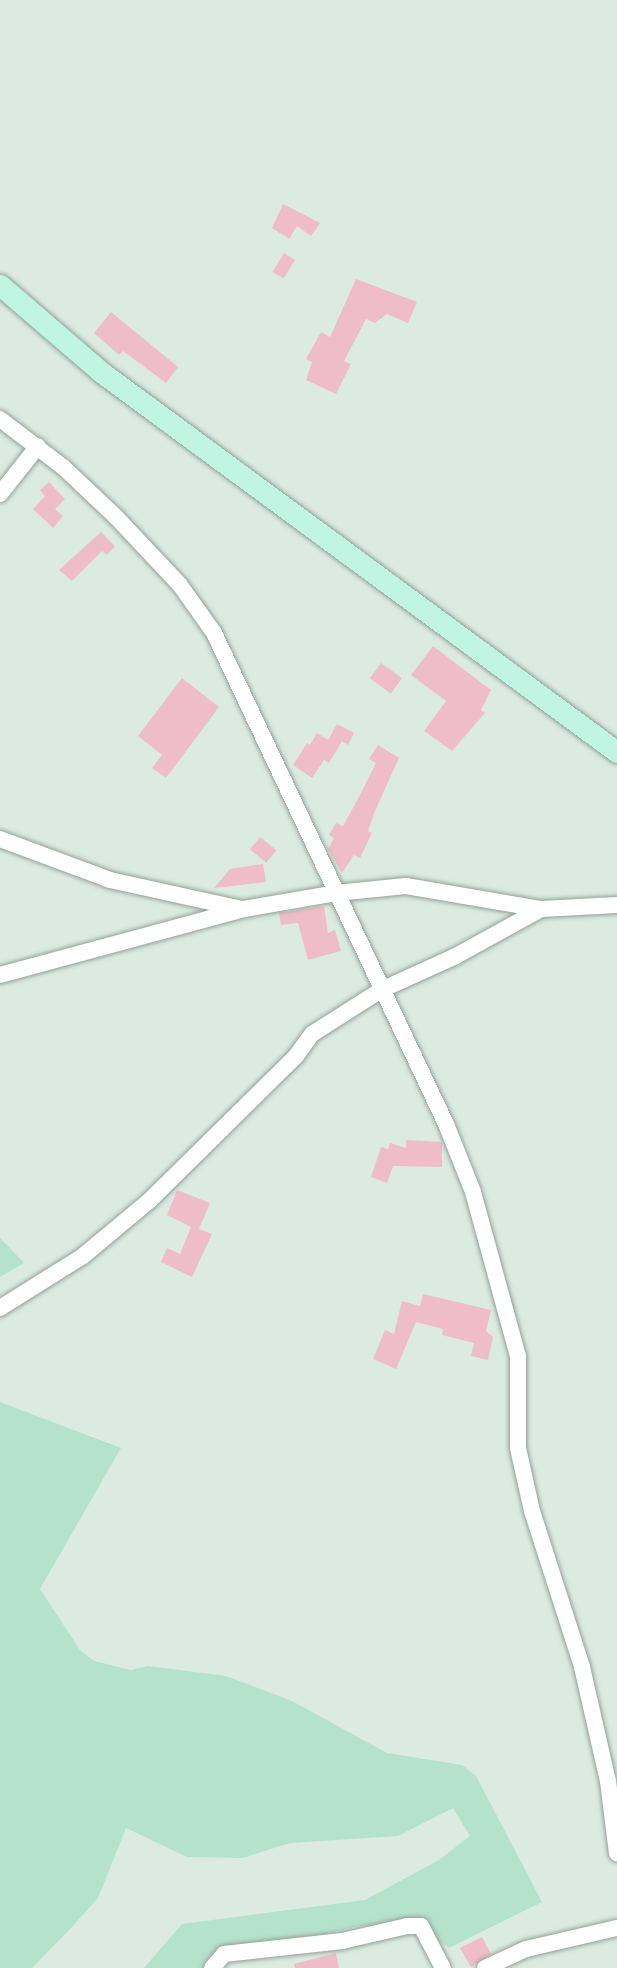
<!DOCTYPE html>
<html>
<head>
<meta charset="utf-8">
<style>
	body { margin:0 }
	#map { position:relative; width:617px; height:1968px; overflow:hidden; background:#dbebe2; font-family:"Space Grotesk",sans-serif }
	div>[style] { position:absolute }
	.green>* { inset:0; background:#b5e2cb }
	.building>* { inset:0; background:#eebdc8; transform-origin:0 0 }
	.roads { filter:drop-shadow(0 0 2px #92a199) drop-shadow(0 0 2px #92a199) }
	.street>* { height:16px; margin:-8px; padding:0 8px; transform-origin:8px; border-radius:8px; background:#fff }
	.secondary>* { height:21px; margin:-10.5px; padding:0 10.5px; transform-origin:10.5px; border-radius:10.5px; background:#bff5e2 }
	span { translate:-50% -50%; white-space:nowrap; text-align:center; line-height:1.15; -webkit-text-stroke:7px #fff; paint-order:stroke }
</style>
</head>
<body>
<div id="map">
	<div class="green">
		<div style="clip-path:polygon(0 1238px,24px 1263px,0 1277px)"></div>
		<div style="clip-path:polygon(0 1402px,121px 1448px,40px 1589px,80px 1650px,94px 1661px,131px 1670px,148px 1666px,226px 1676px,292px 1701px,387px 1753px,462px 1765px,476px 1776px,542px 1902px,449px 1948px,418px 1925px,358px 1926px,223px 1958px,213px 1968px,144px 1968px,182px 1924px,365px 1900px,439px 1860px,470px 1836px,453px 1808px,398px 1836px,290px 1843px,242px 1858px,187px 1857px,126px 1828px,98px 1898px,72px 1927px,32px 1968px,0 1968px)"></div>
	</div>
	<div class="building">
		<div style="clip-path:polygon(283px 204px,320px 223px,311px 236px,297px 226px,289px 239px,272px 228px)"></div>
		<div style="left:284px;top:253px;width:13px;height:22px;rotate:32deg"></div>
		<div style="clip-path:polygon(356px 279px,417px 302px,408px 323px,387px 314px,375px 323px,366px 319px,344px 361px,351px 364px,336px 394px,306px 380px,312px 362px,306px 359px,321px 332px,330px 337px)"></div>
		<div style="clip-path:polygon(111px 312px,178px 367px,166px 383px,123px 351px,119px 355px,94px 333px)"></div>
		<div style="clip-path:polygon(49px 482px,65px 499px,55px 509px,63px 516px,53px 528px,33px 509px,45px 496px,40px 490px)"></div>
		<div style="clip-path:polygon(101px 532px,115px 546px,107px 555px,102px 551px,72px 581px,59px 570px)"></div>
		<div style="clip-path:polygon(433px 646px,491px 690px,481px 710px,485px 713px,452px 751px,424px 731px,446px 701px,411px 675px)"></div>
		<div style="left:381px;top:663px;width:26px;height:19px;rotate:36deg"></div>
		<div style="clip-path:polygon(182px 678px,219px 707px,166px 778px,152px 768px,162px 755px,138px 736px)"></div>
		<div style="clip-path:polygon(337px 724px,354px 733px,348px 745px,342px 741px,329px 763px,324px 760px,312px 778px,293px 765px,307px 743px,310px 745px,317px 733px,328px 740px)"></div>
		<div style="clip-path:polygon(378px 745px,399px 758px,375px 811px,368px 831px,372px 833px,360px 858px,354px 855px,342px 873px,328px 849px,334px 838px,329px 835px,336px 823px,343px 826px,360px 795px,376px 763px,369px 759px)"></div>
		<div style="left:260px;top:837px;width:21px;height:16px;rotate:39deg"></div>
		<div style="clip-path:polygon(263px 864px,266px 882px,214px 888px,230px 869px)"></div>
		<div style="clip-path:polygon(324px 906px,328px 933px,335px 930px,341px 951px,308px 960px,298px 923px,281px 925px,279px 913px)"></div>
		<div style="clip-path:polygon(406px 1140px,442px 1142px,442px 1167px,393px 1166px,387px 1183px,371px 1177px,381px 1147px,388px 1149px,390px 1143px,406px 1148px)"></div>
		<div style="clip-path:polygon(177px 1190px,210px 1203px,199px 1229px,212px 1234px,192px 1277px,161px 1262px,167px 1248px,180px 1254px,191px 1227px,167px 1215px)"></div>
		<div style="clip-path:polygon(423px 1294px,491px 1310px,486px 1331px,493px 1337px,488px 1360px,471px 1356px,474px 1343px,442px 1335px,443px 1329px,416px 1322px,396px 1369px,373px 1359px,385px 1330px,394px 1334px,402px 1301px,420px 1306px)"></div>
		<div style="clip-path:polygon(482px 1937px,491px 1954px,471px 1967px,460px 1948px)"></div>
		<div style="clip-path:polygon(336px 1953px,339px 1968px,295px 1968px,294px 1964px)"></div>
	</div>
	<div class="roads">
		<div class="street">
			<div style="left:0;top:419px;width:79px;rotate:37.3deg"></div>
			<div style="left:63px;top:467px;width:73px;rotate:43.3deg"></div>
			<div style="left:116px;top:517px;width:93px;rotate:46.7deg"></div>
			<div style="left:180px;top:585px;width:59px;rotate:54.7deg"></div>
			<div style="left:214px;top:633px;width:543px;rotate:64.71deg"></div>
			<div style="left:446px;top:1124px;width:73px;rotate:68.3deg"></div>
			<div style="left:473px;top:1192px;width:170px;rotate:74.7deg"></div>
			<div style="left:518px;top:1356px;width:92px;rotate:90deg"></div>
			<div style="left:518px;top:1448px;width:65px;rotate:77.5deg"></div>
			<div style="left:532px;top:1511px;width:164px;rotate:72.2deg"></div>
			<div style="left:582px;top:1667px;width:117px;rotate:77.2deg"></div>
			<div style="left:608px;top:1781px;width:73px;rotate:82.9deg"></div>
			<div style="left:0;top:494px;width:61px;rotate:-51.6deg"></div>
			<div style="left:0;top:839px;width:117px;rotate:20.4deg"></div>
			<div style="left:110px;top:880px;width:135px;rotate:12.4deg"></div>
			<div style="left:0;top:975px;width:253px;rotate:-15.1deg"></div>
			<div style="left:244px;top:909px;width:93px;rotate:-9.9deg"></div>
			<div style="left:336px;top:893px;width:70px;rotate:-5.7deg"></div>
			<div style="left:406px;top:886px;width:137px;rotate:9.7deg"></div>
			<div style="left:541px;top:909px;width:76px;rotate:-3deg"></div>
			<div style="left:0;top:1308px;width:98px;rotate:-32.1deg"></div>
			<div style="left:83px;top:1256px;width:86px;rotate:-39.8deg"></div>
			<div style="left:149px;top:1201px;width:206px;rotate:-44.6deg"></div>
			<div style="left:296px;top:1056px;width:27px;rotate:-54deg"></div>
			<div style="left:312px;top:1034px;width:82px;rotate:-32.5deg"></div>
			<div style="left:381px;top:990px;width:82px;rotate:-24.4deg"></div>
			<div style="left:456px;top:956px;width:97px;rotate:-28.9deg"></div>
			<div style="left:212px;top:1968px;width:18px;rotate:-49deg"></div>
			<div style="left:224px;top:1954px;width:119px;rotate:-6.3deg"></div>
			<div style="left:342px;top:1941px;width:67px;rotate:-13deg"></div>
			<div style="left:407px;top:1926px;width:14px"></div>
			<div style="left:421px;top:1926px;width:47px;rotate:62.4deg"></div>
			<div style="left:485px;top:1968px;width:45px;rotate:-24.9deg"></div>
			<div style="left:526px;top:1949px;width:93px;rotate:-13deg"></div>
		</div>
		<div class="secondary">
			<div style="left:0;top:285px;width:133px;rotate:40.7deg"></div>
			<div style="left:101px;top:372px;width:641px;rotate:36.37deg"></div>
		</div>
	</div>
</div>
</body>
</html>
